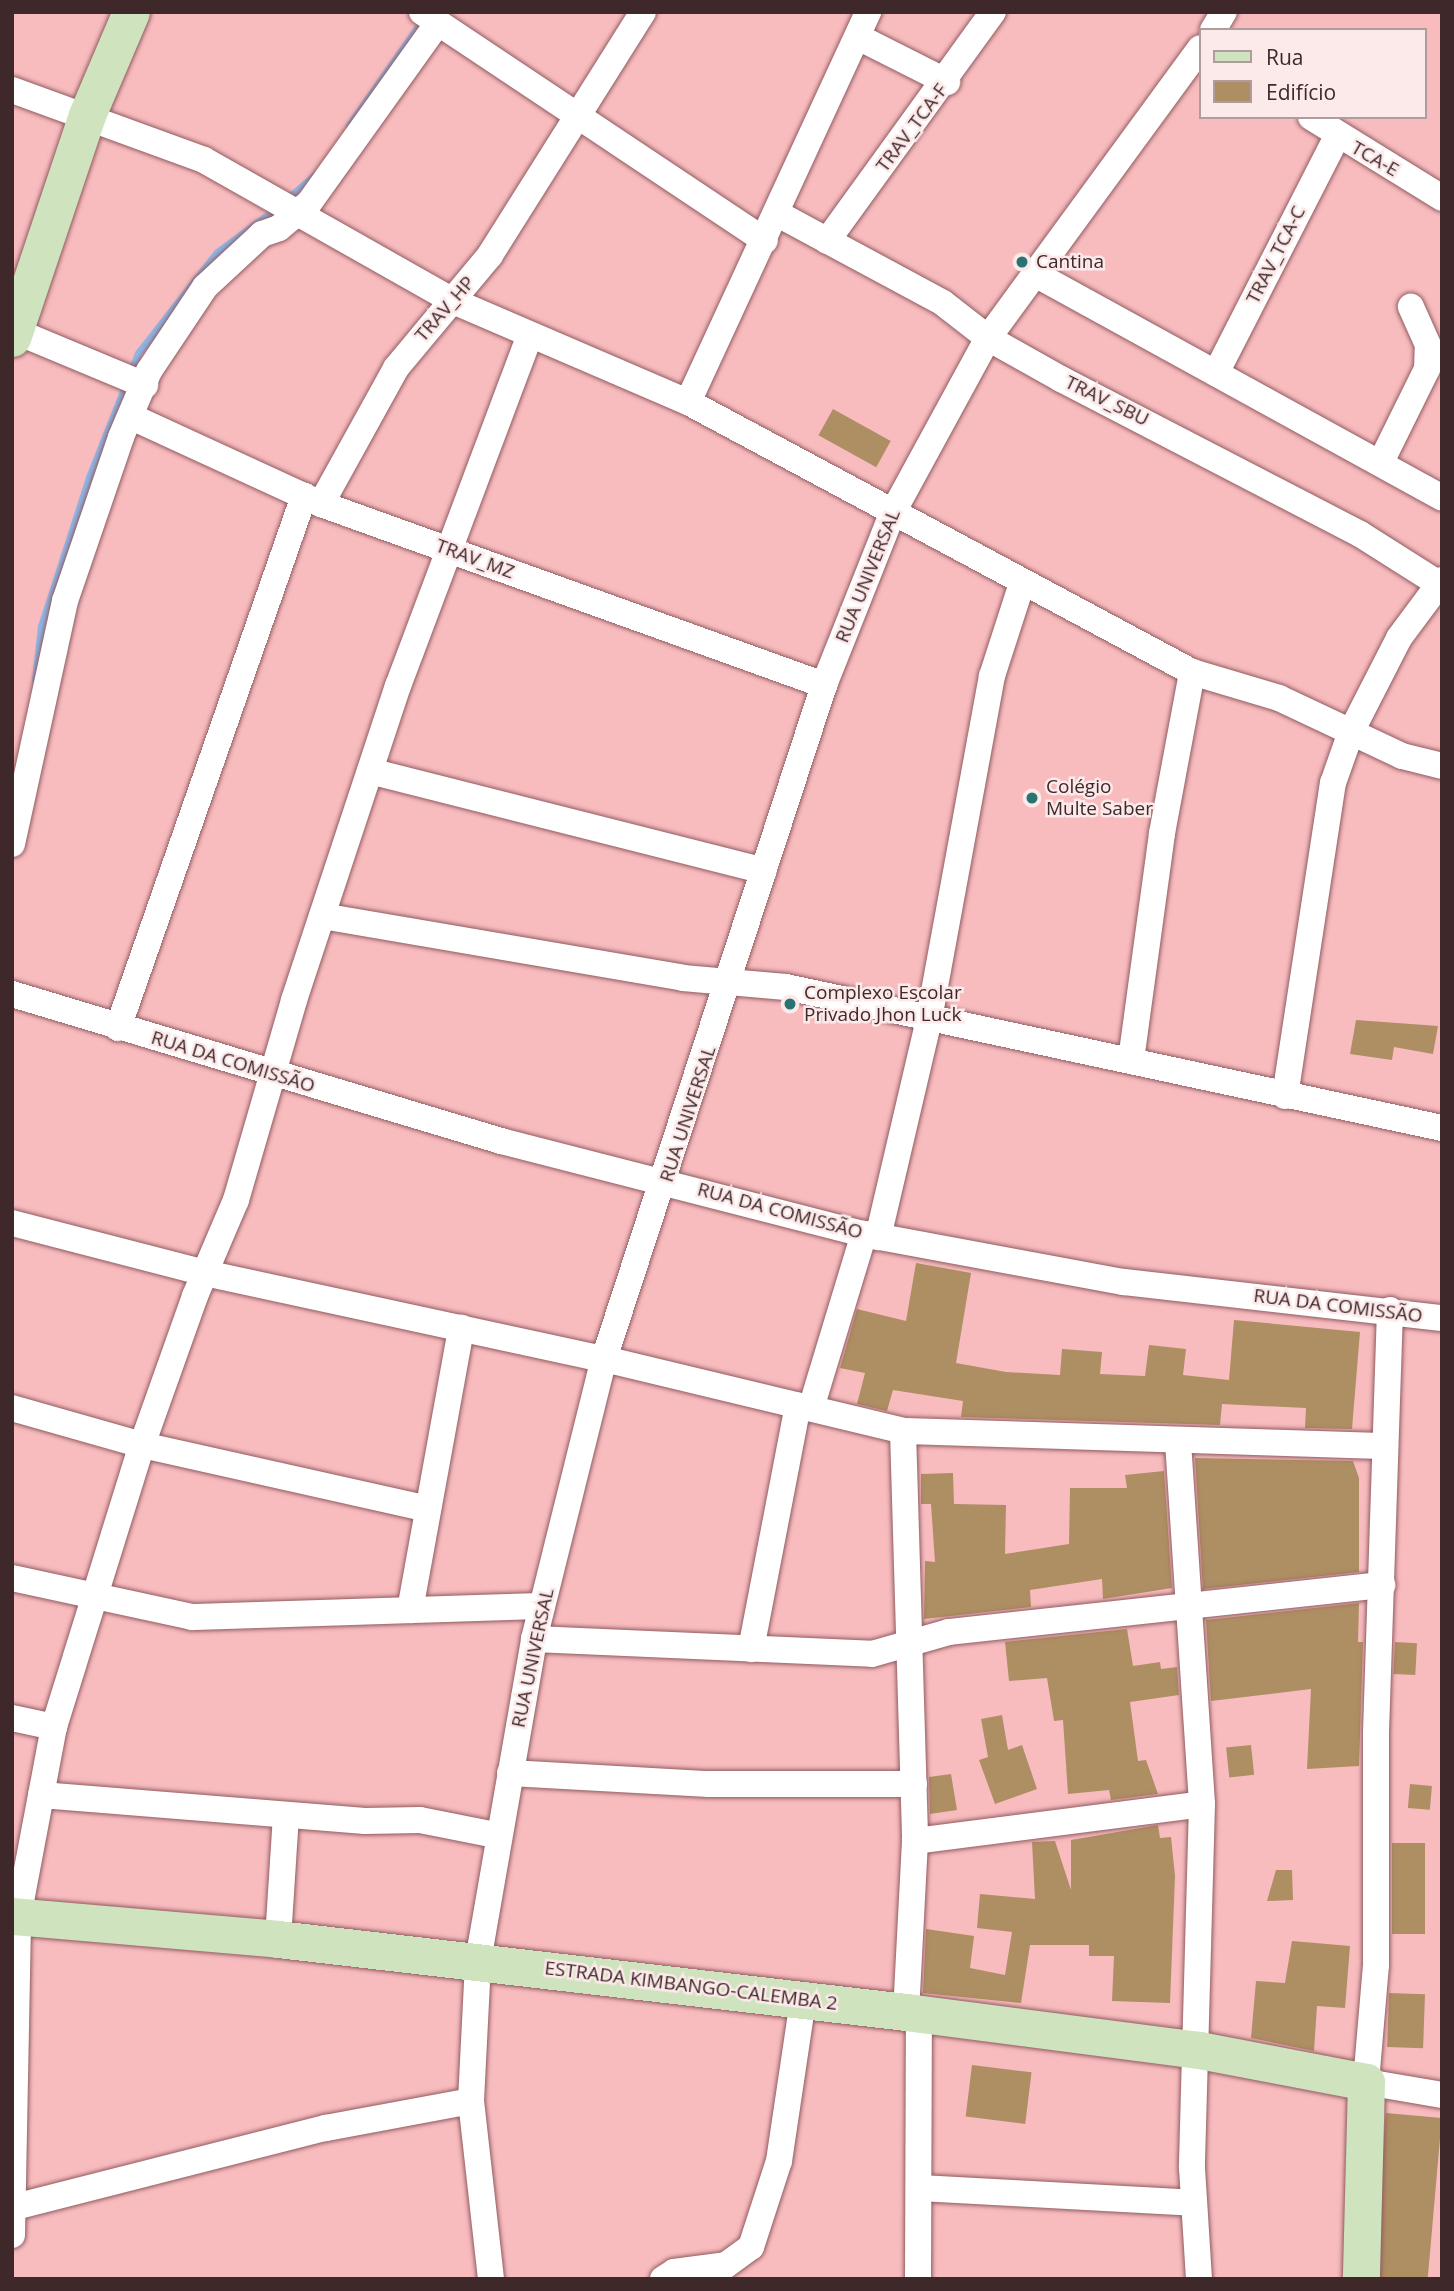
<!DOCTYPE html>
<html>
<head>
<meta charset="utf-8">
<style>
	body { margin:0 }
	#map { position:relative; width:1454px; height:2291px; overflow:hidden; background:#f8bcbf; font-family:"Open Sans",sans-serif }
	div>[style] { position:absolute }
	.stream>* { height:7px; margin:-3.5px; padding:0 3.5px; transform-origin:3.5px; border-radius:3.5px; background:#8fb5e5 }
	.building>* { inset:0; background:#ae8e63; transform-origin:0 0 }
	.roads { filter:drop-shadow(0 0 2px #915c60) drop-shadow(0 0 2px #915c60) }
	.street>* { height:26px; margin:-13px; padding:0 13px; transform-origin:13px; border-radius:13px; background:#fff }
	.secondary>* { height:37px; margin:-18.5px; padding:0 18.5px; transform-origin:18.5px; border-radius:18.5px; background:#cfe3be }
	.dots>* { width:19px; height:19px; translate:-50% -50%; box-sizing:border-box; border:4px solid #fce9ea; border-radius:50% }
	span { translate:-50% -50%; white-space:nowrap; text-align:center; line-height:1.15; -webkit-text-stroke:5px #fce9ea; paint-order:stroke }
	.street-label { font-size:19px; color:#3f2829 }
	.poi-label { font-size:19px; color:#3f2829 }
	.left { translate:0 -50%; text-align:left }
	.frame { position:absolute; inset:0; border:14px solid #3f2829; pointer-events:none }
	.legend { position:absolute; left:1199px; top:28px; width:228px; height:91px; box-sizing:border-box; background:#fce9ea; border:2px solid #b09c9d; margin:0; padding:9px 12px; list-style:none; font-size:21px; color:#3f2829 }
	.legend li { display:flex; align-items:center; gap:14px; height:35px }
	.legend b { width:35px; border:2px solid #b09c9d }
</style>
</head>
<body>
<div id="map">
	<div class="stream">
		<div style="left:349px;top:125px;width:118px;rotate:-55deg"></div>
		<div style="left:287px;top:199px;width:37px;rotate:-41deg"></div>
		<div style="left:35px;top:680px;width:54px;rotate:-83.7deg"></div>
		<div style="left:41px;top:626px;width:157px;rotate:-72.1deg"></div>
		<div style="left:89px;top:477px;width:133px;rotate:-68.4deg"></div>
		<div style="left:138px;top:353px;width:128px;rotate:-52deg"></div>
		<div style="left:217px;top:252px;width:76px;rotate:-36.4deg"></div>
	</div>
	<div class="building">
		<div style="left:833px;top:409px;width:66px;height:30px;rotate:29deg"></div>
		<div style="clip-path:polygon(1356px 1020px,1438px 1026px,1433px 1054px,1394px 1047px,1392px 1060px,1350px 1054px)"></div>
		<div style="clip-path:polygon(916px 1263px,971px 1273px,956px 1363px,1006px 1372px,1060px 1375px,1062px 1349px,1102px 1352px,1100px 1374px,1145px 1376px,1149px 1345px,1186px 1349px,1183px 1375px,1229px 1380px,1234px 1320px,1360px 1332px,1352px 1429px,1305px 1428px,1306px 1408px,1222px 1404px,1220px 1425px,961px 1417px,963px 1401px,893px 1390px,887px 1411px,857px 1404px,865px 1373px,840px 1368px,857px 1309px,906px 1321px)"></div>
		<div style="clip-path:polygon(1195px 1458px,1353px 1461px,1359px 1478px,1359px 1572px,1203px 1589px)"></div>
		<div style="clip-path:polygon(1164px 1471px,1172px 1588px,1103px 1599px,1102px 1579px,1030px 1590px,1031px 1607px,924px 1619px,925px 1561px,935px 1562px,931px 1504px,921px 1504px,921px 1474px,953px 1473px,954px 1504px,1006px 1505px,1005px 1554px,1069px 1544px,1070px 1488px,1127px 1488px,1125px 1475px)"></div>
		<div style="clip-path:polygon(1359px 1603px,1358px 1642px,1363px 1642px,1359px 1766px,1307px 1769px,1311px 1689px,1211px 1701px,1206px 1620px)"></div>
		<div style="clip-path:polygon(1127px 1629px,1133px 1666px,1160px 1662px,1161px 1669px,1177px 1667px,1179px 1695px,1130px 1702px,1138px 1761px,1146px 1760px,1158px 1794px,1111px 1800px,1109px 1790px,1068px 1794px,1063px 1720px,1054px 1721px,1047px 1678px,1009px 1681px,1005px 1642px)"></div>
		<div style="left:1395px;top:1642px;width:22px;height:32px;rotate:3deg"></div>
		<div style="clip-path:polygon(1002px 1715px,1008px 1750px,1022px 1745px,1037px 1789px,995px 1804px,979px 1760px,988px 1757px,981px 1719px)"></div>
		<div style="left:1251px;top:1745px;width:30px;height:25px;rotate:84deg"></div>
		<div style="clip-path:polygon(951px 1774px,957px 1810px,930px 1814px,929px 1777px)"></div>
		<div style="left:1410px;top:1784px;width:22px;height:24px;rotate:5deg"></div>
		<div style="clip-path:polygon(1158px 1825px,1160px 1838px,1171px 1837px,1175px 1876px,1170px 2003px,1112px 2001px,1114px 1956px,1089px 1956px,1089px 1945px,1030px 1945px,1021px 2003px,923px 1993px,926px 1929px,974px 1936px,970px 1968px,1005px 1975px,1012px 1932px,977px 1928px,980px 1894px,1035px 1899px,1032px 1842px,1055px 1841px,1071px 1890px,1071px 1840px)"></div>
		<div style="left:1392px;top:1843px;width:33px;height:91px"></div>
		<div style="clip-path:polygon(1276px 1870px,1292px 1870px,1293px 1900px,1267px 1901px)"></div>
		<div style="clip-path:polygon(1292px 1941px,1350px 1946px,1345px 2008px,1317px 2006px,1314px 2051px,1251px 2038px,1256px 1981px,1285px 1983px)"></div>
		<div style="left:1389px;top:1993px;width:36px;height:54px;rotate:2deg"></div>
		<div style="left:972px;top:2065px;width:60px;height:52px;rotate:7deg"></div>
		<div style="left:1386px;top:2113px;width:56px;height:166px;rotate:5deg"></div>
	</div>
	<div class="roads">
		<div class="street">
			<div style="left:422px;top:12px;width:412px;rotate:33.7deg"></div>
			<div style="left:1213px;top:30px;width:21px;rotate:-59deg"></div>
			<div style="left:858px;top:37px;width:100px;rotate:26.8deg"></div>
			<div style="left:12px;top:90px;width:204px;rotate:20deg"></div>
			<div style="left:204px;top:160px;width:286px;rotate:29.5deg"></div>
			<div style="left:453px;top:301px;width:256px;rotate:23.3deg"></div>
			<div style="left:688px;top:402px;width:572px;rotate:28.18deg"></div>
			<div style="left:1192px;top:672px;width:91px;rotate:16.6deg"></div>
			<div style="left:1279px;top:698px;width:136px;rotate:25.2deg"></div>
			<div style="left:1402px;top:756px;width:41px;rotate:14deg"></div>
			<div style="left:1311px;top:117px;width:154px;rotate:31.7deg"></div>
			<div style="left:778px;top:214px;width:187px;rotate:28.3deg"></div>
			<div style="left:943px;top:303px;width:57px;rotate:37.9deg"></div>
			<div style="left:988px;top:338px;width:84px;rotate:29.3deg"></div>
			<div style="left:1061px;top:379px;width:337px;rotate:27.4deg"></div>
			<div style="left:1360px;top:534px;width:93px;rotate:32.3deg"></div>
			<div style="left:827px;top:241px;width:283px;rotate:-54.1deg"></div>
			<div style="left:1037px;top:275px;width:462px;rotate:28.8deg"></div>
			<div style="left:15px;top:331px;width:141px;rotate:22.6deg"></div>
			<div style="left:1216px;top:373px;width:265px;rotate:-62.9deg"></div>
			<div style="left:688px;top:402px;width:430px;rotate:-65.2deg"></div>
			<div style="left:132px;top:417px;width:208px;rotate:24.7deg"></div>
			<div style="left:321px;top:504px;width:535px;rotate:19.79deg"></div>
			<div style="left:1381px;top:462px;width:104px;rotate:-63.7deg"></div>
			<div style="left:1427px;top:369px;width:24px;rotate:-88deg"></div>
			<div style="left:1428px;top:345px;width:42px;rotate:-114.1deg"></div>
			<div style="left:321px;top:504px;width:155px;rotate:-61.1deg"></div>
			<div style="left:396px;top:368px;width:147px;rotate:-50.2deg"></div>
			<div style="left:490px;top:255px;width:287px;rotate:-57.8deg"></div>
			<div style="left:370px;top:771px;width:406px;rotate:14.2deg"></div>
			<div style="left:12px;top:844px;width:249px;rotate:-77.7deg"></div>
			<div style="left:65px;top:601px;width:173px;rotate:-71.1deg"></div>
			<div style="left:121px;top:437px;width:72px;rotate:-67deg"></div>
			<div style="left:149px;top:371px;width:101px;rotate:-56.3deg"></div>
			<div style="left:205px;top:287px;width:78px;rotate:-42.9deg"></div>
			<div style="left:262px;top:234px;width:18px;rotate:-19deg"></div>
			<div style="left:279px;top:228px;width:39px;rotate:-40deg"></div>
			<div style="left:309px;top:203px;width:221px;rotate:-54.4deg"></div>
			<div style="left:322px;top:916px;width:366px;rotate:9.7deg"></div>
			<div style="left:683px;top:978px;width:103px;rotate:5deg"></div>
			<div style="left:786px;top:987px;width:671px;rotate:12.13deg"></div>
			<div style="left:12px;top:994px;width:511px;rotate:16.73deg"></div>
			<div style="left:501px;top:1141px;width:375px;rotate:14.4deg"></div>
			<div style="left:864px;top:1234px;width:264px;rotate:10.5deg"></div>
			<div style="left:1124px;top:1282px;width:320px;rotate:6.5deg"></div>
			<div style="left:118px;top:1028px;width:564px;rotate:-70.73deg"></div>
			<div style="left:1131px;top:1060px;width:229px;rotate:-82.2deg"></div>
			<div style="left:1162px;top:833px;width:164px;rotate:-79.4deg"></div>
			<div style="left:1285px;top:1096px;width:317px;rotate:-81.3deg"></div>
			<div style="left:1333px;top:783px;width:54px;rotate:-70.6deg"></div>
			<div style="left:1351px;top:732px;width:106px;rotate:-62.9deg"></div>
			<div style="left:1399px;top:638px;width:72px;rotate:-53.4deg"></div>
			<div style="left:12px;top:1223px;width:199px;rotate:14.5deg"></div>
			<div style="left:205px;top:1273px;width:408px;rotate:12.2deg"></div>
			<div style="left:604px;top:1359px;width:308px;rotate:13.5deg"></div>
			<div style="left:903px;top:1431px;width:481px;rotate:1.8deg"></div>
			<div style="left:878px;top:1237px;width:224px;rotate:-76.8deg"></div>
			<div style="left:929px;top:1019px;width:349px;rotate:-79.6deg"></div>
			<div style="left:992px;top:676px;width:98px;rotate:-72.1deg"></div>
			<div style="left:1390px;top:1310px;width:423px;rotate:91.9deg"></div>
			<div style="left:1376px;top:1733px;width:232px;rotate:90deg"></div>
			<div style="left:1376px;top:1965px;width:117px;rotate:94.9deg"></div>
			<div style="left:1366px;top:2082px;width:77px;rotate:9.7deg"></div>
			<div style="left:12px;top:1408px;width:135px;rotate:15.9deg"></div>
			<div style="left:142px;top:1445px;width:293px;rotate:12.6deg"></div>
			<div style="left:811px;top:1408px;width:182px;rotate:-73.1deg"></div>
			<div style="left:903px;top:1431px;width:410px;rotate:88.3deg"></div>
			<div style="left:915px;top:1841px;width:171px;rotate:93deg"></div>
			<div style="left:1178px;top:1442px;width:363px;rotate:86.2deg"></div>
			<div style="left:1202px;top:1804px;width:364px;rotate:91.6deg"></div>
			<div style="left:1192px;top:2168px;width:111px;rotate:86.4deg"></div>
			<div style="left:12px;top:1578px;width:184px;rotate:12.2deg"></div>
			<div style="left:192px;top:1617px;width:350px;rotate:-1.8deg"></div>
			<div style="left:410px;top:1610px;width:287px;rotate:-79.7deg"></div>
			<div style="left:534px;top:1639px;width:338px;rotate:2.5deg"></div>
			<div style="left:872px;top:1654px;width:80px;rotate:-15.9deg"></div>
			<div style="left:949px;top:1632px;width:436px;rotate:-6.2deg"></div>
			<div style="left:751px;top:1649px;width:248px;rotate:-79.1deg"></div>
			<div style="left:12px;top:1718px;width:43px;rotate:12.1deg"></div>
			<div style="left:510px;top:1773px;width:199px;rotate:3.2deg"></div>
			<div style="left:709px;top:1784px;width:205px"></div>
			<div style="left:41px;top:1795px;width:325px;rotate:4.6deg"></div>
			<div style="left:365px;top:1821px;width:55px;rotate:-1deg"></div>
			<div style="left:420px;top:1820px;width:77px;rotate:11.2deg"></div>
			<div style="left:915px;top:1841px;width:289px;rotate:-7.3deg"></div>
			<div style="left:278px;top:1939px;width:124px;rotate:-86.3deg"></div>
			<div style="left:919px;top:2188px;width:275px;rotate:3.1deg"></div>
			<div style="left:15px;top:2207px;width:321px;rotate:-14.3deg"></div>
			<div style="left:326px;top:2128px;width:147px;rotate:-10.5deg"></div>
			<div style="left:12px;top:2235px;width:318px;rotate:-88.9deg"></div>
			<div style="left:18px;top:1917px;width:193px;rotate:-79.3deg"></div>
			<div style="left:54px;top:1727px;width:295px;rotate:-72.7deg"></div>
			<div style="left:142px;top:1445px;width:158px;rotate:-70.4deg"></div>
			<div style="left:195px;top:1296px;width:104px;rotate:-66.9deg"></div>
			<div style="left:236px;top:1200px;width:208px;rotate:-73.8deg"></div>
			<div style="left:294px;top:1000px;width:331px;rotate:-71.7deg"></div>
			<div style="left:398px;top:686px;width:373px;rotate:-69.4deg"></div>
			<div style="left:491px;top:2279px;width:179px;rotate:-96.4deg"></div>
			<div style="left:471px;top:2101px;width:140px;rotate:-87.1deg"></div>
			<div style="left:478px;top:1961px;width:327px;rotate:-80.1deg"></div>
			<div style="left:534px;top:1639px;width:289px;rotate:-76deg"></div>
			<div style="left:604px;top:1359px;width:709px;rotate:-71.92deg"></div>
			<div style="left:824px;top:685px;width:186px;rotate:-68.3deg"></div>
			<div style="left:893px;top:512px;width:198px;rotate:-61.4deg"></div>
			<div style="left:988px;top:338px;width:359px;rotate:-53.8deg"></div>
			<div style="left:663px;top:2279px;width:13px;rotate:-32deg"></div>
			<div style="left:674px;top:2272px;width:52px;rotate:-7.7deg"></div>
			<div style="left:726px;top:2265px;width:31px;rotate:-36deg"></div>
			<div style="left:751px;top:2247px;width:90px;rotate:-72deg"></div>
			<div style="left:779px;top:2161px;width:163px;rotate:-81.5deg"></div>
			<div style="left:918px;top:2279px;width:264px;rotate:-89.8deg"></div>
		</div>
		<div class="secondary">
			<div style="left:12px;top:338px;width:235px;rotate:-71.4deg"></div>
			<div style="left:87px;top:115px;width:112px;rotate:-66.9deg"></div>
			<div style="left:12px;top:1916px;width:267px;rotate:4.9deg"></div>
			<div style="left:278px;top:1939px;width:632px;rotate:6.63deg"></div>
			<div style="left:906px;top:2012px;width:295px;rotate:7.4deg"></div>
			<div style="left:1199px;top:2050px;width:170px;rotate:10.8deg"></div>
			<div style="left:1366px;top:2082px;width:197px;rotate:91.5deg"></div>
		</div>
	</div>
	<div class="dots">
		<div style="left:1022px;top:262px;background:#297373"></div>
		<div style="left:1032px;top:798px;background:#297373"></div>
		<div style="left:790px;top:1004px;background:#297373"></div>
	</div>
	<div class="street-label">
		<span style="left:912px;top:128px;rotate:-53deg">TRAV_TCA-F</span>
		<span style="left:1375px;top:159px;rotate:30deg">TCA-E</span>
		<span style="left:1276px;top:255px;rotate:-63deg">TRAV_TCA-C</span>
		<span style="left:445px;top:309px;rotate:-49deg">TRAV_HP</span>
		<span style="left:1107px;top:401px;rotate:26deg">TRAV_SBU</span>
		<span style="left:475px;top:559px;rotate:20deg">TRAV_MZ</span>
		<span style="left:868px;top:576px;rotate:-68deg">RUA UNIVERSAL</span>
		<span style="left:233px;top:1062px;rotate:17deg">RUA DA COMISSÃO</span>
		<span style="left:688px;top:1114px;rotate:-72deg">RUA UNIVERSAL</span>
		<span style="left:780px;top:1211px;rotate:15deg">RUA DA COMISSÃO</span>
		<span style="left:1338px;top:1306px;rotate:7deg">RUA DA COMISSÃO</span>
		<span style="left:533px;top:1658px;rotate:-78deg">RUA UNIVERSAL</span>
		<span style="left:691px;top:1986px;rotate:7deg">ESTRADA KIMBANGO-CALEMBA 2</span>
	</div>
	<div class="poi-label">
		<span class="left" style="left:1036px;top:262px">Cantina</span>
		<span class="left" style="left:1046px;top:798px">Colégio<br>Multe Saber</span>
		<span class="left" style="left:804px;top:1004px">Complexo Escolar<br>Privado Jhon Luck</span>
	</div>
	<div class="frame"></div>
	<ul class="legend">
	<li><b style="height:9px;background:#cfe3be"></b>Rua</li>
	<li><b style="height:19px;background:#ae8e63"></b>Edifício</li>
	</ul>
</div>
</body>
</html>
